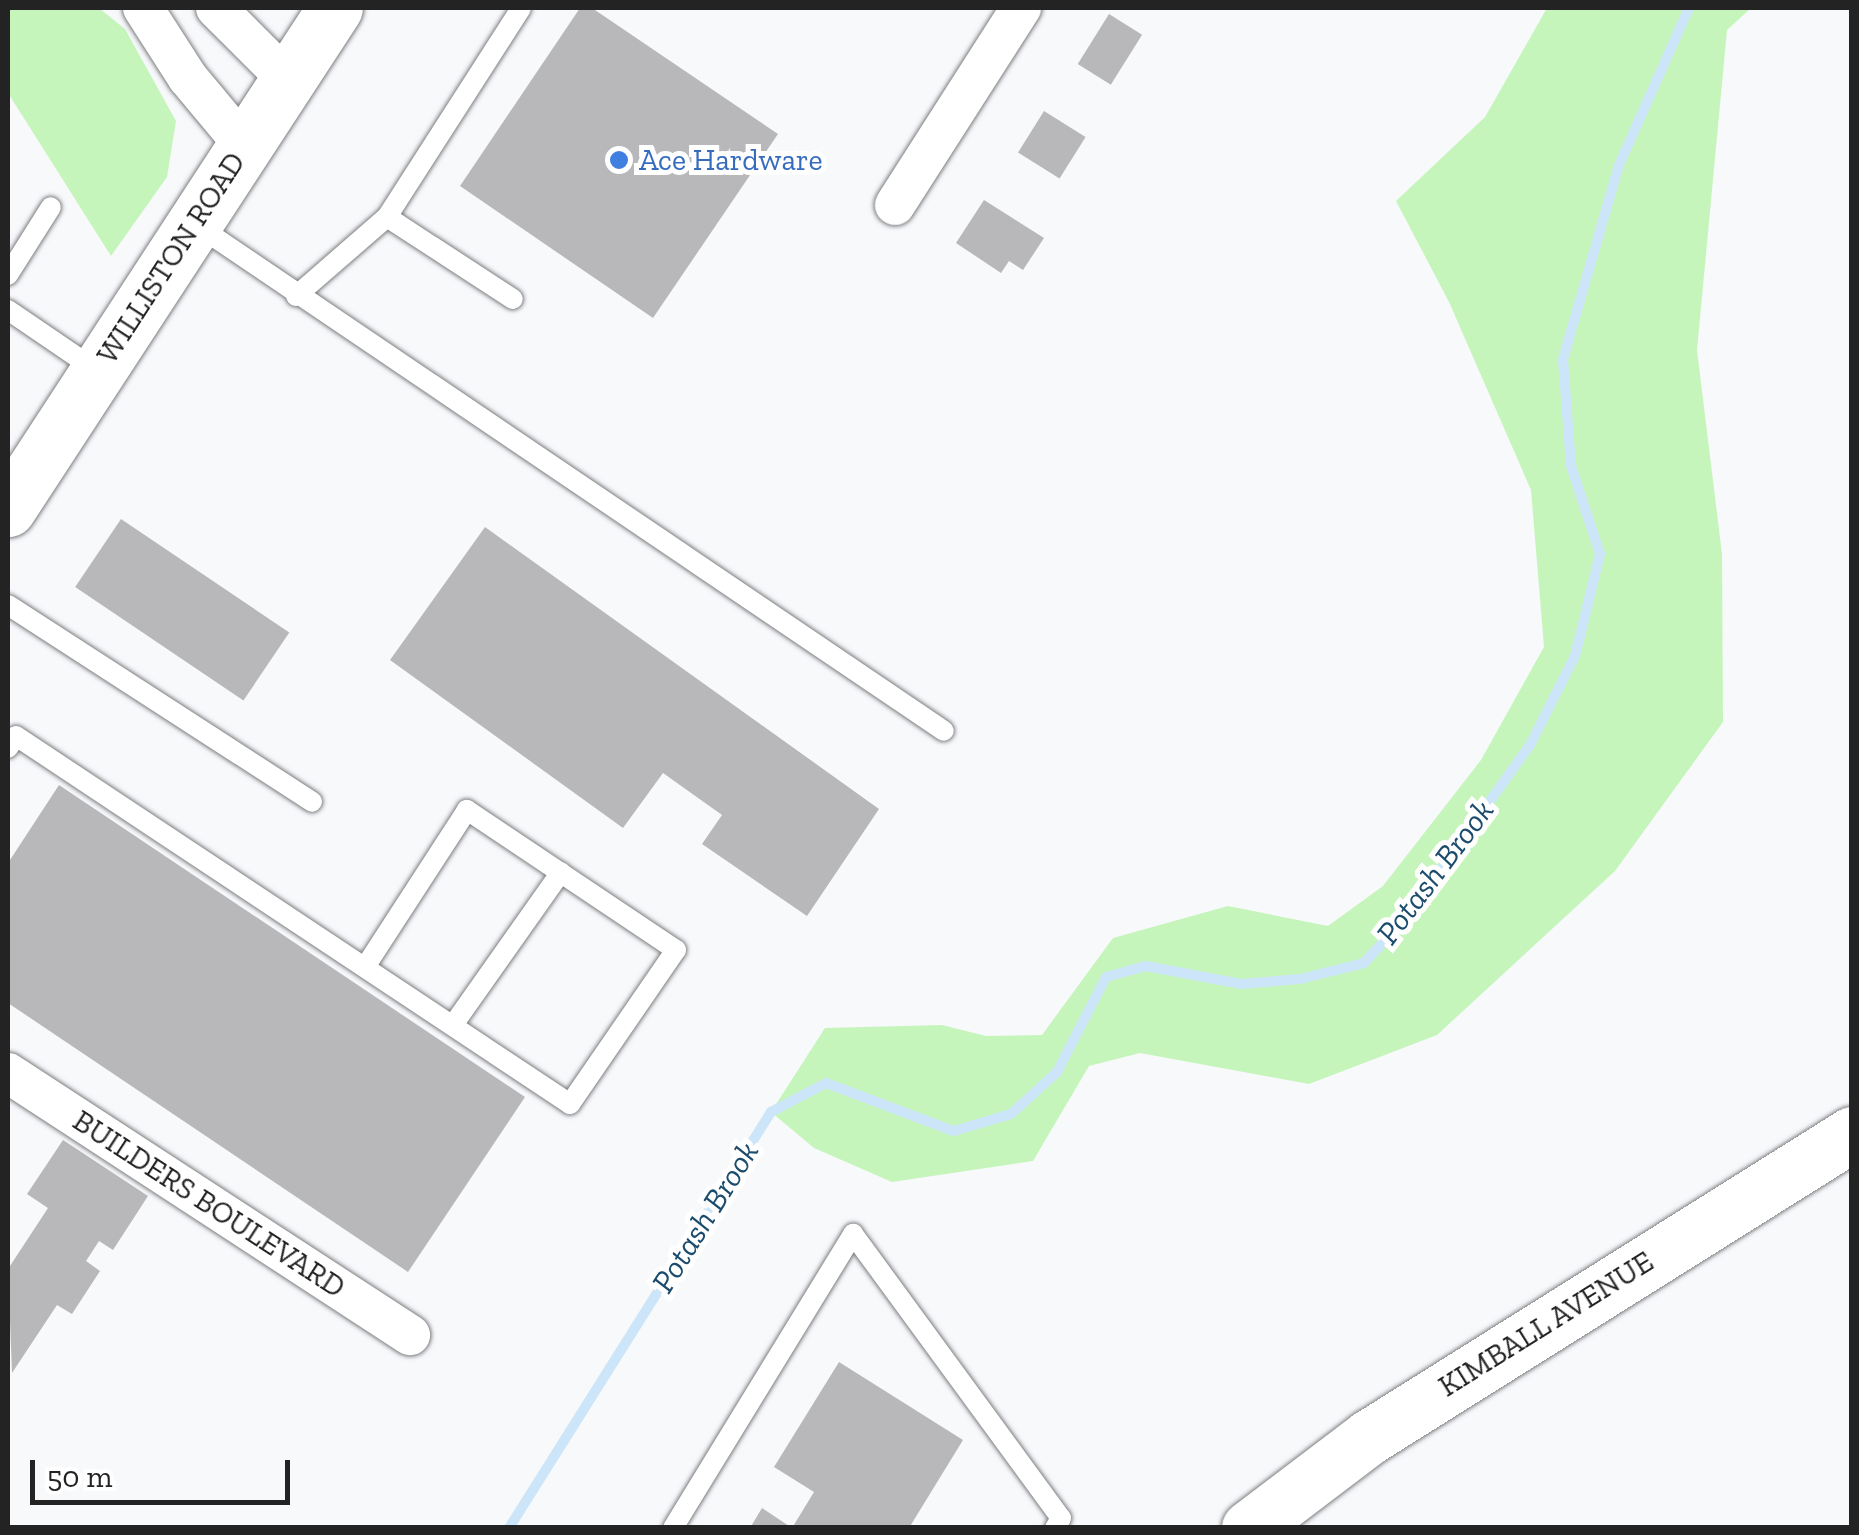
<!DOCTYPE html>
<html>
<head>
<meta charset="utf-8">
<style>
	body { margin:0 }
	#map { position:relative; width:1859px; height:1535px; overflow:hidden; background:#f7f9fb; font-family:"Zilla Slab",serif }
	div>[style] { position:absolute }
	.green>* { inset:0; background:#c6f5bb }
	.stream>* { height:10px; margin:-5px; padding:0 5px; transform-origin:5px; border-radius:5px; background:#cce5f9 }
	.building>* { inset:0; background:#b8b8ba; transform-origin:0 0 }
	.roads { filter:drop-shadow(0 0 2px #7d7e80) drop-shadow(0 0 2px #7d7e80) }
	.service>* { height:20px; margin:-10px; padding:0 10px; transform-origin:10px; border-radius:10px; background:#fff }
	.minor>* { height:40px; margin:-20px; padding:0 20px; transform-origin:20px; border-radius:20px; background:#fff }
	.secondary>* { height:55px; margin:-27.5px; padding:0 27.5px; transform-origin:27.5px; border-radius:27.5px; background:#fff }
	.primary>* { height:55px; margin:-27.5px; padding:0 27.5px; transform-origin:27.5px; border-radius:27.5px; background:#fff }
	.dots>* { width:28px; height:28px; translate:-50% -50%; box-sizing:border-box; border:5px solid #fff; border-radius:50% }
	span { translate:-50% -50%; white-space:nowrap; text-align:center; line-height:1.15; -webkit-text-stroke:10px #fff; paint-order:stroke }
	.shop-label { font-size:30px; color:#366cbe }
	.left { translate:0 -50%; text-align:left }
	.street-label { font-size:30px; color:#232324 }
	.water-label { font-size:32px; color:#1b4c6d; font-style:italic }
	.frame { position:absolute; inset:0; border:10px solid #232324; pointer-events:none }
	.scale { position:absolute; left:30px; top:1460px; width:260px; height:45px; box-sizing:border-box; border:5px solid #232324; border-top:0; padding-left:12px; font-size:30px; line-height:35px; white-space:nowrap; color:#232324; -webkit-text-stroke:8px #fff; paint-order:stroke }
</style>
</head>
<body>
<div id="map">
	<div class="green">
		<div style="clip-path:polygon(8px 8px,99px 8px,125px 29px,176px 121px,167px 177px,111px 256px,8px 93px)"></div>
		<div style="clip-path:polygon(1547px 8px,1751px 8px,1727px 30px,1697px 350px,1722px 554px,1723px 722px,1615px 871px,1437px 1035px,1309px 1084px,1140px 1053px,1089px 1066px,1033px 1161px,892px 1182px,814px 1148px,771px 1112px,825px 1028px,942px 1025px,986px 1036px,1042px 1035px,1113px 938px,1228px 906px,1328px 926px,1383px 886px,1481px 760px,1544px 647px,1531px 490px,1449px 302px,1396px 201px,1485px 117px)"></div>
	</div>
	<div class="stream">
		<div style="left:509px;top:1528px;width:492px;rotate:-57.8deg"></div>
		<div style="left:771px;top:1112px;width:62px;rotate:-27.8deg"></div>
		<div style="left:826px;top:1083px;width:137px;rotate:20.6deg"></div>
		<div style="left:954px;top:1131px;width:59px;rotate:-16.6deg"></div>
		<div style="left:1011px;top:1114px;width:62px;rotate:-42.4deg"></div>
		<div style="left:1057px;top:1072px;width:107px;rotate:-62.7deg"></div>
		<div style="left:1106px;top:977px;width:41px;rotate:-15.4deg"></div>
		<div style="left:1146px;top:966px;width:97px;rotate:10.7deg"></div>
		<div style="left:1241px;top:984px;width:59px;rotate:-4.8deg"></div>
		<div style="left:1300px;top:979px;width:66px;rotate:-14deg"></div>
		<div style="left:1364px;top:963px;width:67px;rotate:-47.4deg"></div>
		<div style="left:1409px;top:914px;width:208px;rotate:-54.4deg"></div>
		<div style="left:1530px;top:745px;width:100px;rotate:-63.2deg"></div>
		<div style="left:1575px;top:656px;width:105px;rotate:-76.2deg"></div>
		<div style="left:1600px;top:554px;width:93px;rotate:-108.2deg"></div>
		<div style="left:1571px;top:466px;width:107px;rotate:-94.3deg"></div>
		<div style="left:1563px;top:359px;width:202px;rotate:-73.9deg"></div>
		<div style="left:1619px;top:165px;width:172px;rotate:-66deg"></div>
	</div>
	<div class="building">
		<div style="clip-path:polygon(580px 8px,592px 8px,778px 134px,653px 318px,460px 186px)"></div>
		<div style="left:1109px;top:14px;width:39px;height:59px;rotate:32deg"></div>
		<div style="left:1044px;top:111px;width:49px;height:49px;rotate:32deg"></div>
		<div style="clip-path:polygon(984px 200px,1044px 238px,1023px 270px,1009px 261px,1001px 273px,956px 243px)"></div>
		<div style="left:121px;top:519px;width:203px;height:82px;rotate:34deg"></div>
		<div style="clip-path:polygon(485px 527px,879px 809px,807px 916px,702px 844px,722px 815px,663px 773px,623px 828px,390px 660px)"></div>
		<div style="clip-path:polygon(59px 785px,525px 1097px,408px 1272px,8px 1003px,8px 863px)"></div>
		<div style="clip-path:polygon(63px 1140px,148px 1196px,113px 1250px,99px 1241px,86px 1261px,100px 1271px,72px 1314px,57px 1305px,12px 1373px,8px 1269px,48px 1208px,27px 1194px)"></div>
		<div style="clip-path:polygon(839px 1362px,963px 1440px,909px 1528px,792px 1528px,814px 1492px,774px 1467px)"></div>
		<div style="clip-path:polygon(762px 1508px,792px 1528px,750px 1528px)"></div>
	</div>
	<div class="roads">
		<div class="service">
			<div style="left:387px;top:217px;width:150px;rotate:33.1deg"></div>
			<div style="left:195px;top:224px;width:904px;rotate:34.09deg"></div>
			<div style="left:8px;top:275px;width:80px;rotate:-57.7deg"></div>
			<div style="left:296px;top:296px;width:121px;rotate:-41deg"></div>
			<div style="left:387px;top:217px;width:248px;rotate:-57.3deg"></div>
			<div style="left:8px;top:310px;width:107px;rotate:34.3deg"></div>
			<div style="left:8px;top:605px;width:362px;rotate:32.9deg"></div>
			<div style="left:8px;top:748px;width:14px;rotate:-56deg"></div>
			<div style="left:16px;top:736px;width:665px;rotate:33.59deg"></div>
			<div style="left:570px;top:1104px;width:187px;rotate:-55.5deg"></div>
			<div style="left:676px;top:950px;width:252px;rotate:-146.2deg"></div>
			<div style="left:467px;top:810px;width:187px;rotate:123deg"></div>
			<div style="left:453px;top:1025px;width:187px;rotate:-54.8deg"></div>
			<div style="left:673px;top:1528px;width:345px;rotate:-58.5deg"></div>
			<div style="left:853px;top:1234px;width:352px;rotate:53.8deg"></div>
			<div style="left:1061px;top:1518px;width:12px;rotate:121deg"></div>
		</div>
		<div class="minor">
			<div style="left:143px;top:8px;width:83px;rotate:57.3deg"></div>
			<div style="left:188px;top:78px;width:87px;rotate:50.1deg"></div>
			<div style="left:216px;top:8px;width:102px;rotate:45deg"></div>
			<div style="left:895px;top:205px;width:234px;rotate:-57.4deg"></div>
			<div style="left:8px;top:1073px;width:480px;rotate:33.1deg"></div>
		</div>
		<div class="secondary">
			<div style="left:1249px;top:1528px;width:151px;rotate:-37.2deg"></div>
			<div style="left:1369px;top:1437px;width:570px;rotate:-32.1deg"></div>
		</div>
		<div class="primary">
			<div style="left:8px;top:509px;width:598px;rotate:-56.87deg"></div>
		</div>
	</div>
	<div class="dots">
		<div style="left:619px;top:160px;background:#3f7fe0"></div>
	</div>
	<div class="shop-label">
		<span class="left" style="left:639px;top:160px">Ace Hardware</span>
	</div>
	<div class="street-label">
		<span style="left:171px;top:258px;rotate:-57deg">WILLISTON ROAD</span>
		<span style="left:209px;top:1204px;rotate:33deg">BUILDERS BOULEVARD</span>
		<span style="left:1546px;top:1324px;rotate:-32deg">KIMBALL AVENUE</span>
	</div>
	<div class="water-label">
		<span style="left:1435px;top:872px;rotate:-53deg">Potash Brook</span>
		<span style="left:705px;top:1217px;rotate:-58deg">Potash Brook</span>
	</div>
	<div class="frame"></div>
	<div class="scale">50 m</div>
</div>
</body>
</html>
